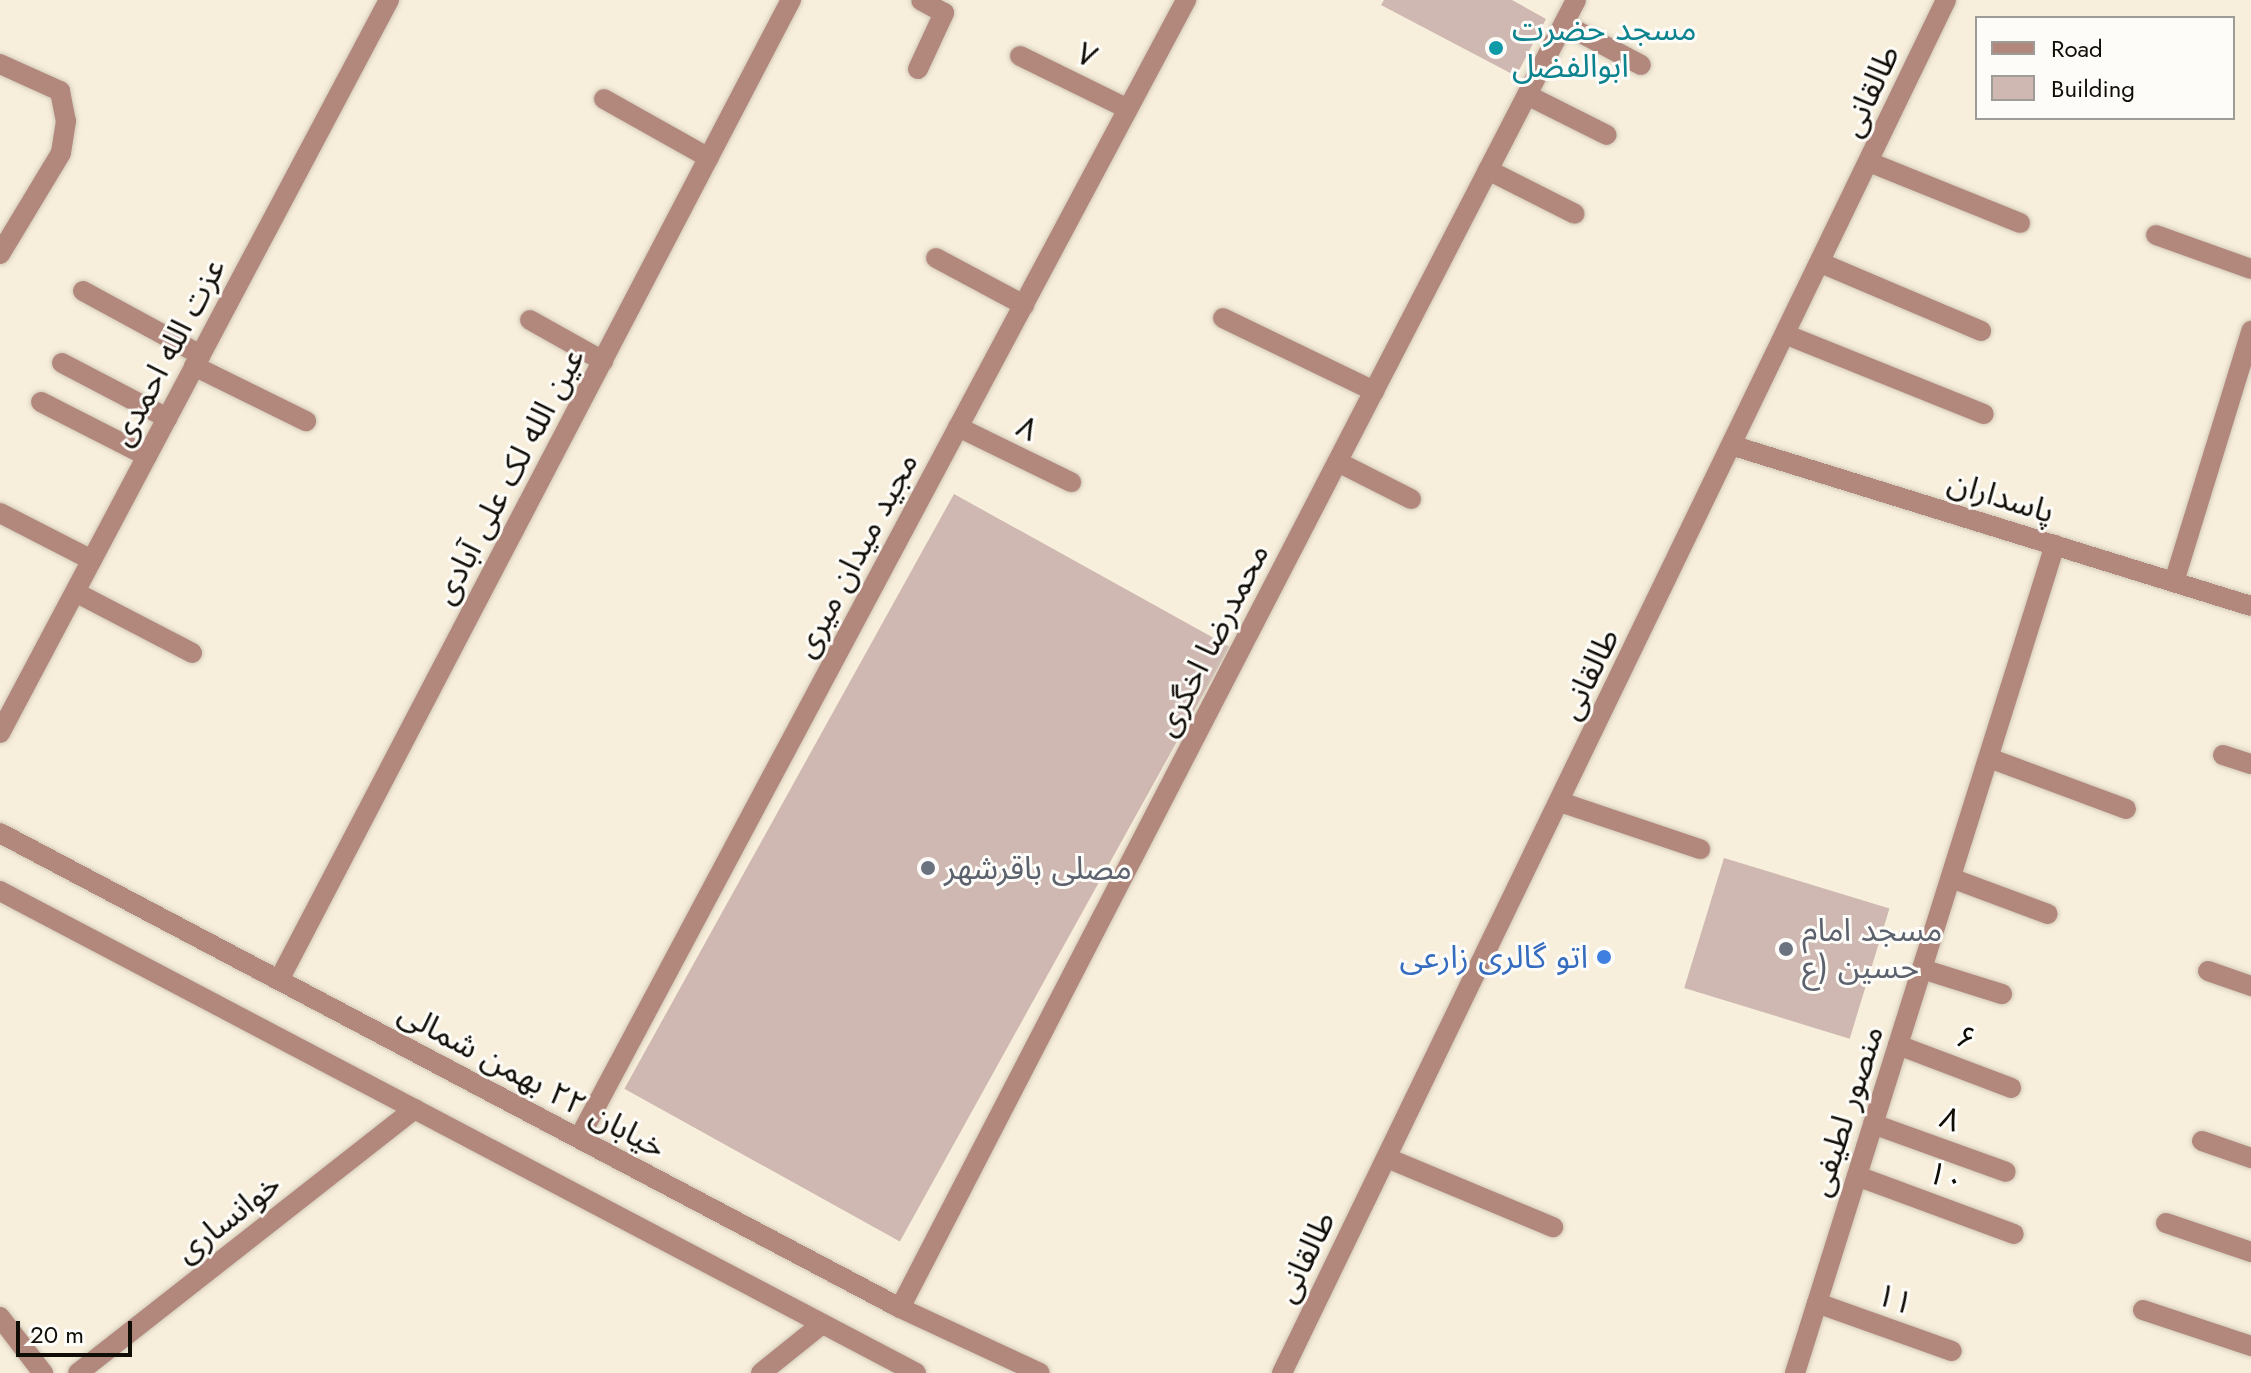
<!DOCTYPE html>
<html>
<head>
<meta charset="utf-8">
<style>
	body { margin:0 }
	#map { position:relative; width:2251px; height:1373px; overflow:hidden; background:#f7eedb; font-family:Jost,"Noto Sans Arabic",sans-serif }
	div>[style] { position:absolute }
	.building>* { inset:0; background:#ceb8b1; transform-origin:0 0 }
	.roads { filter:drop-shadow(0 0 2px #d2cab9) drop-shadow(0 0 2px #d2cab9) }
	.minor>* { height:20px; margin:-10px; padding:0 10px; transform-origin:10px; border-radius:10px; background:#b2877c }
	.dots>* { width:22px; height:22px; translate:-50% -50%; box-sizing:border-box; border:4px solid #fefcf8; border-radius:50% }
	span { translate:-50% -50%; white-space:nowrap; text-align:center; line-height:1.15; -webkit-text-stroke:6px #fefcf8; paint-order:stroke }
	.culture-label { font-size:32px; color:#0d838f }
	.left { translate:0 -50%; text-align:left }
	.street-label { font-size:32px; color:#100d07 }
	.worship-label { font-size:32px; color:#5b616d }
	.shop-label { font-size:32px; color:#366cbe }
	.right { translate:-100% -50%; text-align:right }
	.legend { position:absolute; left:1975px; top:16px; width:260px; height:104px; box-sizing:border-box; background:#fefcf8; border:2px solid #9f9c98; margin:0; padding:10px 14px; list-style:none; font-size:24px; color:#100d07 }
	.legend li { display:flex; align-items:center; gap:16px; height:40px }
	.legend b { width:40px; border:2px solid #9f9c98 }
	.scale { position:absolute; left:16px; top:1321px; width:116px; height:36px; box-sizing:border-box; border:4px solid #100d07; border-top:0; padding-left:10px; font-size:24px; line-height:28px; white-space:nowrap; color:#100d07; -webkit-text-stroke:6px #fefcf8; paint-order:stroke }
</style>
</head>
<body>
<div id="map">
	<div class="building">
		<div style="clip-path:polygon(1384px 0,1512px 0,1546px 19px,1516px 76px,1381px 5px)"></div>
		<div style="left:954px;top:494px;width:315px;height:680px;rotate:29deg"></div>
		<div style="left:1724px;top:858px;width:173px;height:136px;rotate:17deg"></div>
	</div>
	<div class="roads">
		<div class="minor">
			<div style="left:1564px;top:24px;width:87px;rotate:28deg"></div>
			<div style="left:1020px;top:56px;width:120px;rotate:26.1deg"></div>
			<div style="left:0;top:64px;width:66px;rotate:24.2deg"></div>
			<div style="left:60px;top:91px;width:31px;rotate:79deg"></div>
			<div style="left:66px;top:121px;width:32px;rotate:99deg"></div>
			<div style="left:61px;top:153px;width:118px;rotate:121.1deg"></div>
			<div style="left:918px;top:69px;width:62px;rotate:-65.1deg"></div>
			<div style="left:944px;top:13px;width:26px;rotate:-151deg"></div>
			<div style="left:1527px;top:95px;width:89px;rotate:26.6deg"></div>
			<div style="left:604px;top:99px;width:120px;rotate:29.3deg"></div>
			<div style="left:1869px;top:162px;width:163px;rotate:22deg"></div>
			<div style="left:1488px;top:170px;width:97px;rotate:26.8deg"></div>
			<div style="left:2156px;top:235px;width:101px;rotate:19.7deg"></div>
			<div style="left:936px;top:258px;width:100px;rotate:28.1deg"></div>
			<div style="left:1821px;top:263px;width:174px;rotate:23deg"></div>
			<div style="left:83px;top:291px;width:134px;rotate:28.5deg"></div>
			<div style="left:1223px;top:318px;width:168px;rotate:25.8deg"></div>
			<div style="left:530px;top:320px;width:84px;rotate:29.3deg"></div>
			<div style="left:1787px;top:335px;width:212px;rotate:21.9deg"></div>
			<div style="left:62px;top:363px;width:119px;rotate:27.6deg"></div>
			<div style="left:194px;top:366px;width:125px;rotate:26.2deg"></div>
			<div style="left:41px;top:402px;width:119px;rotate:27deg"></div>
			<div style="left:958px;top:427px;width:126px;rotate:26deg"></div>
			<div style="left:1734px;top:446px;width:541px;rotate:17.2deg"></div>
			<div style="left:1338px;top:462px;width:82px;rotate:26.9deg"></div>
			<div style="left:0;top:513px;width:103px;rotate:27.1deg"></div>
			<div style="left:2174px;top:582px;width:263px;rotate:-72.9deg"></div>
			<div style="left:75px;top:592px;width:132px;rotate:27.5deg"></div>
			<div style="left:0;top:733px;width:830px;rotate:-62.05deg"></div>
			<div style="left:2223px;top:755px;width:29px;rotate:18deg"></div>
			<div style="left:1989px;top:758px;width:146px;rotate:20.4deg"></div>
			<div style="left:1560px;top:802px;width:148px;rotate:18.6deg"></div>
			<div style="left:0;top:833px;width:1018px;rotate:27.82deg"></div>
			<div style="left:900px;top:1308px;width:154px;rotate:24.9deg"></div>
			<div style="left:1951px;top:878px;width:103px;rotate:20.4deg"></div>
			<div style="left:0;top:891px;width:1035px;rotate:27.75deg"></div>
			<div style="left:1922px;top:969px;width:84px;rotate:17.4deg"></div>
			<div style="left:2208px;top:971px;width:46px;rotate:19.2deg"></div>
			<div style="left:279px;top:980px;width:1106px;rotate:-62.42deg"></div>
			<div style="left:1898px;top:1045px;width:121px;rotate:20.8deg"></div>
			<div style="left:1873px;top:1124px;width:141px;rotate:19.8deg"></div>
			<div style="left:579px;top:1138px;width:1290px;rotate:-61.92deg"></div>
			<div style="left:2202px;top:1141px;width:52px;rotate:19.1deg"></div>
			<div style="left:1387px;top:1158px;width:180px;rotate:22.6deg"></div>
			<div style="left:1857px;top:1176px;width:167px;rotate:20.3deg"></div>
			<div style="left:2166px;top:1223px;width:90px;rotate:18.8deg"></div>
			<div style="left:1817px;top:1303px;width:143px;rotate:19.6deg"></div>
			<div style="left:900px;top:1308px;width:1472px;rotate:-62.67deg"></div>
			<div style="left:2143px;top:1310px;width:114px;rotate:18.4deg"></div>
			<div style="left:0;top:1317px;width:71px;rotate:52.5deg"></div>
			<div style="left:78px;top:1373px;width:428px;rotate:-38.1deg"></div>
			<div style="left:761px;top:1373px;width:78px;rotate:-38.8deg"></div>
			<div style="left:1282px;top:1373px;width:1525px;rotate:-64.19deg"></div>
			<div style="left:1795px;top:1373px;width:868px;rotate:-72.57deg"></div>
		</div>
	</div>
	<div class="dots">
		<div style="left:1496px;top:48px;background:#0f9aa8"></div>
		<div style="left:928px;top:868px;background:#6b7280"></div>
		<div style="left:1786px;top:949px;background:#6b7280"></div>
		<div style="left:1604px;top:957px;background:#3f7fe0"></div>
	</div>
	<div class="culture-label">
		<span class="left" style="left:1512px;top:48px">مسجد حضرت<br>ابوالفضل</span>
	</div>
	<div class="street-label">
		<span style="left:1087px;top:55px;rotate:26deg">۷</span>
		<span style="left:1870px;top:91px;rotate:-65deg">طالقانی</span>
		<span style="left:168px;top:352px;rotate:-62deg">عزت الله احمدی</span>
		<span style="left:1027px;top:428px;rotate:26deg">۸</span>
		<span style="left:509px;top:476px;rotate:-62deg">عین الله لک علی آبادی</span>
		<span style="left:2001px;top:497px;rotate:17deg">پاسداران</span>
		<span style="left:856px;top:555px;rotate:-62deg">مجید میدان میری</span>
		<span style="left:1212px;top:640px;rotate:-63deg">محمدرضا اخگری</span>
		<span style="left:1589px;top:674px;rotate:-64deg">طالقانی</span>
		<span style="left:1966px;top:1038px;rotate:21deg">۶</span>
		<span style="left:532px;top:1080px;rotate:28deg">خیابان ۲۲ بهمن شمالی</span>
		<span style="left:1846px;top:1111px;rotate:-72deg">منصور لطیفی</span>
		<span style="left:1950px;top:1119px;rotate:20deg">۸</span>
		<span style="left:1946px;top:1177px;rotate:20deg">۱۰</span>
		<span style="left:228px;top:1218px;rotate:-38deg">خوانساری</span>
		<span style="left:1305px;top:1257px;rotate:-64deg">طالقانی</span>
		<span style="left:1895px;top:1299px;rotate:19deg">۱۱</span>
	</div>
	<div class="worship-label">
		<span class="left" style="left:944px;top:868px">مصلی باقرشهر</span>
		<span class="left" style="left:1802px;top:949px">مسجد امام<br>حسین (ع</span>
	</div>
	<div class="shop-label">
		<span class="right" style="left:1588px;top:957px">اتو گالری زارعی</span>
	</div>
	<ul class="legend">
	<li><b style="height:10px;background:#b2877c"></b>Road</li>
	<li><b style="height:22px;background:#ceb8b1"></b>Building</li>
	</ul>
	<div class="scale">20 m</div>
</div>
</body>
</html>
